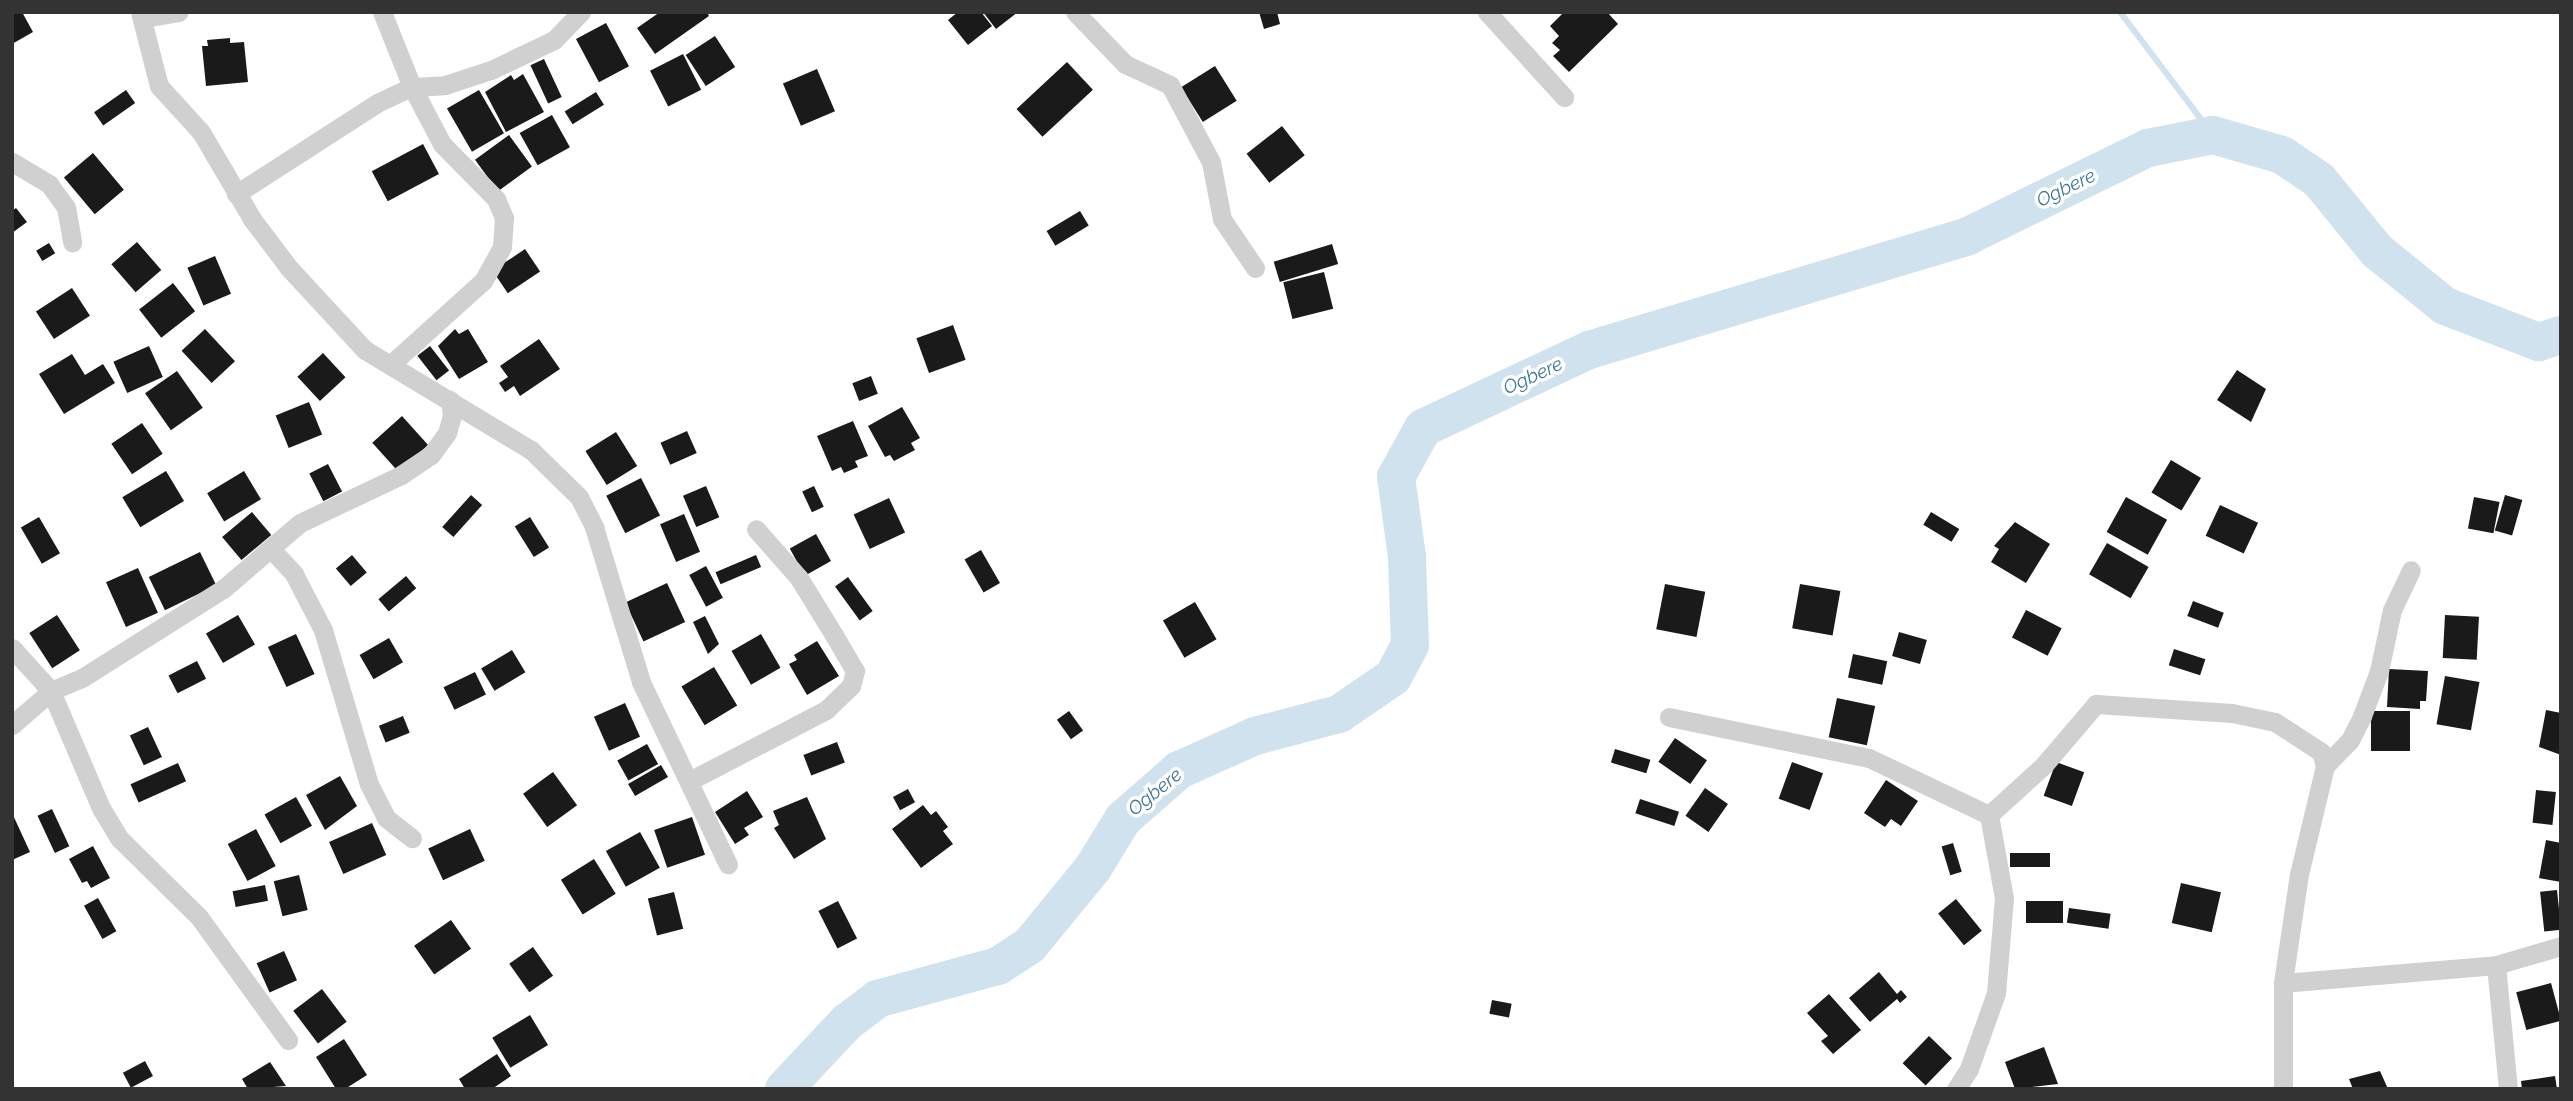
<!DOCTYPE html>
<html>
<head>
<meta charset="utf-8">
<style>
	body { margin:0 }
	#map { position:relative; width:2573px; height:1101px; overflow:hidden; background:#fff; font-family:Raleway,sans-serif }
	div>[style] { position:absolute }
	.stream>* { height:6px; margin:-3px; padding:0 3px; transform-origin:3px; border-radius:3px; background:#cfe2ee }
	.river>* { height:38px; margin:-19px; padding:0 19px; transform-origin:19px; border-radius:19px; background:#cfe2ee }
	.building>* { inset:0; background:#1a1a1a; transform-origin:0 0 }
	.street>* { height:19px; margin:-9.5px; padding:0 9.5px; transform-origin:9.5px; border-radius:9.5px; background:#d0d0d0 }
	span { translate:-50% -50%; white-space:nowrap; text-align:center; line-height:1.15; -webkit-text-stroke:7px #fff; paint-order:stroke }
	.water-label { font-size:19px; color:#3f7597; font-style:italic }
	.frame { position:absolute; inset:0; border:14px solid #333; pointer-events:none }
</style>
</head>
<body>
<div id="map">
	<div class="stream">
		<div style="left:2120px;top:12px;width:154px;rotate:52.9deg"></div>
	</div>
	<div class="river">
		<div style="left:784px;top:1089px;width:92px;rotate:-46.8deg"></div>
		<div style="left:847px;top:1022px;width:38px;rotate:-37deg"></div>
		<div style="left:877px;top:999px;width:125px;rotate:-15.3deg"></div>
		<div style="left:998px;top:966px;width:38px;rotate:-33deg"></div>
		<div style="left:1030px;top:945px;width:99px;rotate:-50.7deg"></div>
		<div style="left:1093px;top:868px;width:57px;rotate:-58.5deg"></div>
		<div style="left:1123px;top:819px;width:74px;rotate:-41.2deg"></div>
		<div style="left:1179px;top:770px;width:83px;rotate:-24.1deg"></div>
		<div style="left:1255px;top:736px;width:87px;rotate:-14.7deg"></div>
		<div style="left:1339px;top:714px;width:65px;rotate:-34.4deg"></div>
		<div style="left:1393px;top:677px;width:36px;rotate:-62deg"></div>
		<div style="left:1410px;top:645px;width:88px;rotate:-92deg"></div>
		<div style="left:1407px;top:557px;width:81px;rotate:-97.8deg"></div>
		<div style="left:1396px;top:477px;width:56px;rotate:-61.1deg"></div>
		<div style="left:1423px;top:428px;width:183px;rotate:-25.2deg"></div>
		<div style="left:1589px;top:350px;width:396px;rotate:-16.7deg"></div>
		<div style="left:1968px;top:236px;width:200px;rotate:-26.1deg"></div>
		<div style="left:2148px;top:148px;width:66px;rotate:-11.3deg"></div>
		<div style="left:2213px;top:135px;width:72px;rotate:16.2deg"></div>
		<div style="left:2282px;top:155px;width:45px;rotate:34deg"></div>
		<div style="left:2319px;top:180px;width:92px;rotate:50.8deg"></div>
		<div style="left:2377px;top:251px;width:87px;rotate:39deg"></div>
		<div style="left:2445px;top:306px;width:101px;rotate:21deg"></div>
		<div style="left:2539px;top:342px;width:23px;rotate:-18deg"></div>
	</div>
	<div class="building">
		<div style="clip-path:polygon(12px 12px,22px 12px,33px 32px,12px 44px)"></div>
		<div style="clip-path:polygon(660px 12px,707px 12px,709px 16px,655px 54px,637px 28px)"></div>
		<div style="clip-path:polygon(958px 12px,981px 12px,992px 26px,968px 45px,948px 20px)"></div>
		<div style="clip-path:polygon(983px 12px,1018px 12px,996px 29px)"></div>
		<div style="clip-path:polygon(1259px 12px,1277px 12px,1280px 24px,1264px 29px)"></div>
		<div style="clip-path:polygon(1564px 12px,1607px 12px,1618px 24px,1569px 72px,1553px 56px,1560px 50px,1552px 43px,1559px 36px,1550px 26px)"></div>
		<div style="left:606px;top:23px;width:49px;height:34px;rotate:62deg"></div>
		<div style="left:715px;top:36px;width:37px;height:35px;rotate:57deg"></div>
		<div style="clip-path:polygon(230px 38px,230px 43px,244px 42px,248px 82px,206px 86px,202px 46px,208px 46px,207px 40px)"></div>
		<div style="left:683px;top:54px;width:40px;height:37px;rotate:63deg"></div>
		<div style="left:544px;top:59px;width:42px;height:15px;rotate:65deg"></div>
		<div style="left:1067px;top:62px;width:38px;height:69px;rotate:47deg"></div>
		<div style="left:1215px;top:66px;width:41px;height:40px;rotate:58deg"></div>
		<div style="left:817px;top:69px;width:46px;height:37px;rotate:67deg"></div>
		<div style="clip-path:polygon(523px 74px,544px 112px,506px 132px,485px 92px,511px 75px,514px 80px)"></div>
		<div style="left:126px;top:90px;width:16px;height:39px;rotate:55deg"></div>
		<div style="left:479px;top:90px;width:50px;height:37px;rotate:60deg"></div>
		<div style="left:596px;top:92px;width:15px;height:37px;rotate:58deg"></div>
		<div style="left:552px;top:115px;width:37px;height:37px;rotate:61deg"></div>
		<div style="left:1282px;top:126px;width:37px;height:45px;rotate:52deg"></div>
		<div style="left:509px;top:135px;width:39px;height:42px;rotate:54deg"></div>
		<div style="left:423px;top:144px;width:34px;height:58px;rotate:62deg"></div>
		<div style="left:93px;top:153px;width:48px;height:38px;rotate:50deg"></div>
		<div style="clip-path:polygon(16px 208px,27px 222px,12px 233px,12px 211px)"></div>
		<div style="left:1080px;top:211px;width:17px;height:39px;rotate:59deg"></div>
		<div style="left:137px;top:242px;width:37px;height:34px;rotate:49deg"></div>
		<div style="left:49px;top:243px;width:12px;height:15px;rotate:59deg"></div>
		<div style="left:1332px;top:244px;width:21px;height:61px;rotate:73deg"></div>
		<div style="left:525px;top:249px;width:27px;height:39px;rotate:56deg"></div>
		<div style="left:215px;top:256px;width:41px;height:30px;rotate:67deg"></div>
		<div style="left:1324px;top:272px;width:38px;height:42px;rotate:76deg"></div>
		<div style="left:173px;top:283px;width:36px;height:43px;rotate:52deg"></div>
		<div style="left:72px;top:288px;width:33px;height:43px;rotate:57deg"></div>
		<div style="left:953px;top:325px;width:37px;height:39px;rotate:70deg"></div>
		<div style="left:205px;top:329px;width:44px;height:32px;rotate:47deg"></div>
		<div style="clip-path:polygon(455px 329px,459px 334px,468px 329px,488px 362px,459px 379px,438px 346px)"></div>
		<div style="clip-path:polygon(539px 339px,560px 369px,520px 396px,514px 386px,505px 392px,499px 383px,508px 377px,500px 366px)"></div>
		<div style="left:149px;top:346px;width:34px;height:39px;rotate:66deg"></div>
		<div style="left:430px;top:346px;width:31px;height:16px;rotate:52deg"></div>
		<div style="left:323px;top:353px;width:33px;height:35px;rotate:47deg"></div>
		<div style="clip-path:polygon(72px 354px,85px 375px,103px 364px,115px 383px,64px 414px,39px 374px)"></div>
		<div style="clip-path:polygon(2237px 370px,2266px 389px,2251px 422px,2217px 400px)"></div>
		<div style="left:177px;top:371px;width:45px;height:39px;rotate:55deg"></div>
		<div style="left:871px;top:376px;width:19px;height:20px;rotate:69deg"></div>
		<div style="left:309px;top:402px;width:35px;height:36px;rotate:68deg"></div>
		<div style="clip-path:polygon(902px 407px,920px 438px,911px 443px,915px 450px,894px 461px,890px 455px,885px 457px,868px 426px)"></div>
		<div style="left:402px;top:416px;width:39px;height:40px;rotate:48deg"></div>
		<div style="clip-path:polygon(853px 421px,868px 456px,855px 461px,858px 467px,844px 473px,841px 467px,832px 471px,817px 436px)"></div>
		<div style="left:142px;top:423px;width:37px;height:37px;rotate:56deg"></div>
		<div style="left:687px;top:431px;width:24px;height:29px;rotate:66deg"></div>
		<div style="left:616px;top:432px;width:40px;height:36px;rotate:58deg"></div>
		<div style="left:2171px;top:460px;width:35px;height:38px;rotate:31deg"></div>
		<div style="left:328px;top:464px;width:31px;height:21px;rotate:63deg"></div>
		<div style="left:166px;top:471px;width:35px;height:51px;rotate:59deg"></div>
		<div style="left:244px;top:471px;width:33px;height:43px;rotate:59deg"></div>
		<div style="left:641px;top:478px;width:42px;height:39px;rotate:63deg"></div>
		<div style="left:706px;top:486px;width:34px;height:25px;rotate:67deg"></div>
		<div style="left:814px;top:486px;width:23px;height:13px;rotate:65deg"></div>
		<div style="left:471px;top:495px;width:15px;height:43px;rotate:42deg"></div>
		<div style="left:2505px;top:495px;width:18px;height:37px;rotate:16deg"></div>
		<div style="left:2126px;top:497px;width:47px;height:40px;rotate:29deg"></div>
		<div style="left:2474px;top:497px;width:26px;height:32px;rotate:11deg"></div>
		<div style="left:889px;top:498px;width:38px;height:39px;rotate:65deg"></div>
		<div style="left:2220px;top:505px;width:42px;height:34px;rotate:25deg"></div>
		<div style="left:252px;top:512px;width:30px;height:39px;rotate:50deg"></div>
		<div style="left:1931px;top:512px;width:33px;height:15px;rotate:31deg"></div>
		<div style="left:684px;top:514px;width:41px;height:26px;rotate:67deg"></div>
		<div style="left:39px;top:517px;width:42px;height:21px;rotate:60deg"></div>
		<div style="left:530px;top:517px;width:36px;height:18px;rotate:58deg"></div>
		<div style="clip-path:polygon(2015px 522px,2050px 544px,2026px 583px,1991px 562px,1999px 549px,1994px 546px)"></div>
		<div style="left:816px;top:534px;width:31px;height:30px;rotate:61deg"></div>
		<div style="left:2107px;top:543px;width:48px;height:36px;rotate:30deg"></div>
		<div style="left:981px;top:550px;width:38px;height:19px;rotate:60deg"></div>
		<div style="left:200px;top:552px;width:37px;height:57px;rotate:64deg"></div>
		<div style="left:352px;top:555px;width:23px;height:21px;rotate:50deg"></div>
		<div style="left:756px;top:555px;width:13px;height:44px;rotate:67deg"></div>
		<div style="left:706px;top:566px;width:36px;height:19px;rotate:62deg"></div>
		<div style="left:138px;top:568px;width:49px;height:35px;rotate:66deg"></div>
		<div style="left:406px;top:576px;width:16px;height:36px;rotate:50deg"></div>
		<div style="left:848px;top:577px;width:42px;height:16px;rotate:54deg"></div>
		<div style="left:667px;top:583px;width:43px;height:46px;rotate:65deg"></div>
		<div style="left:1665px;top:584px;width:41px;height:46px;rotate:11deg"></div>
		<div style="left:1800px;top:584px;width:41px;height:45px;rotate:10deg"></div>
		<div style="left:2193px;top:601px;width:33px;height:16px;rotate:21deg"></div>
		<div style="left:1195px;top:602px;width:43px;height:37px;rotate:60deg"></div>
		<div style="left:2026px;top:610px;width:40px;height:31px;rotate:27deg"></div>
		<div style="left:57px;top:615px;width:42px;height:33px;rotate:57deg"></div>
		<div style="left:238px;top:615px;width:34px;height:37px;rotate:60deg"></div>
		<div style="left:2445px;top:615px;width:34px;height:43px;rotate:3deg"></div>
		<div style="clip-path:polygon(705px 616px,719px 644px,708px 654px,693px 622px)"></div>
		<div style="left:1899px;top:632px;width:29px;height:25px;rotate:16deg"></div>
		<div style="left:296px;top:634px;width:44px;height:31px;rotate:65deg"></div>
		<div style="left:761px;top:634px;width:39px;height:34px;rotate:60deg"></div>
		<div style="left:389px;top:638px;width:28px;height:34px;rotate:60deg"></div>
		<div style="clip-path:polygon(817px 641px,839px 676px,807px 695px,789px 664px,797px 660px,794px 655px)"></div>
		<div style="left:2174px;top:649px;width:33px;height:17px;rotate:18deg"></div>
		<div style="left:512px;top:650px;width:26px;height:36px;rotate:59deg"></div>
		<div style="left:1853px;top:654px;width:35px;height:24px;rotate:12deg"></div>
		<div style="left:197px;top:661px;width:20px;height:32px;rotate:63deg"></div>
		<div style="left:714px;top:667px;width:45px;height:38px;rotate:59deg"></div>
		<div style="clip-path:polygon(2389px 669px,2428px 671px,2426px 701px,2420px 701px,2420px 709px,2387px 707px)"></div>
		<div style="left:475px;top:672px;width:25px;height:35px;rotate:64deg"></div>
		<div style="left:2445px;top:676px;width:35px;height:49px;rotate:10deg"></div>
		<div style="left:1837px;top:698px;width:39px;height:40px;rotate:12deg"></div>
		<div style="left:625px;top:703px;width:37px;height:34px;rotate:66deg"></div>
		<div style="clip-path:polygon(2546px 710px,2561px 713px,2561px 755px,2539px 747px)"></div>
		<div style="left:1069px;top:711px;width:24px;height:15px;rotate:54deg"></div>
		<div style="left:2371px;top:711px;width:39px;height:40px"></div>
		<div style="left:403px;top:716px;width:18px;height:26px;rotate:68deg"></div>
		<div style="left:148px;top:727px;width:33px;height:20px;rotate:65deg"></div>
		<div style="left:1675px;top:738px;width:39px;height:29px;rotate:35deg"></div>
		<div style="left:837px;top:742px;width:22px;height:36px;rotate:69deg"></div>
		<div style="left:647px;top:744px;width:23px;height:34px;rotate:61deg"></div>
		<div style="left:1615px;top:749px;width:37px;height:14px;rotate:17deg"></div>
		<div style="left:1792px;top:762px;width:33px;height:39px;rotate:20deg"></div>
		<div style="left:2056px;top:762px;width:30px;height:36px;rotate:20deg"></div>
		<div style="left:178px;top:763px;width:20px;height:52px;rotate:66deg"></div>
		<div style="left:661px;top:765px;width:14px;height:38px;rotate:60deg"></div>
		<div style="left:553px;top:772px;width:41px;height:37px;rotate:54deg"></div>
		<div style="clip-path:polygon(340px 776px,357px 806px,325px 830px,306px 795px)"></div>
		<div style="clip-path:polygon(1886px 780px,1918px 801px,1901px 826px,1891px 819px,1885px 827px,1864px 813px)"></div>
		<div style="left:1705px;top:788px;width:28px;height:34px;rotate:35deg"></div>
		<div style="left:908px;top:789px;width:15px;height:17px;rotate:62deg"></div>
		<div style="left:2536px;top:790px;width:20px;height:33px;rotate:6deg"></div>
		<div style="clip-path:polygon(747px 791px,763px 817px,744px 828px,749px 835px,735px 844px,715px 812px)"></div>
		<div style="left:296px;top:797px;width:33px;height:36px;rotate:61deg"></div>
		<div style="clip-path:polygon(807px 797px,826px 839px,794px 859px,774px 828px,779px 825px,773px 811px)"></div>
		<div style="left:1640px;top:799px;width:41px;height:15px;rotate:18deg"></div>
		<div style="clip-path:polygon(923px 805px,931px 815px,936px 811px,948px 827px,943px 831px,953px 844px,921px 868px,892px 829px)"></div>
		<div style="left:52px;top:809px;width:41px;height:16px;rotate:65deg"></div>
		<div style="clip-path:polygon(12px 813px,30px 852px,12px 860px)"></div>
		<div style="left:692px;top:817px;width:40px;height:40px;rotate:71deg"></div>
		<div style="left:372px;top:823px;width:35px;height:47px;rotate:66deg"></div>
		<div style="left:256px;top:829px;width:42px;height:32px;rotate:62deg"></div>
		<div style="left:470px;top:829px;width:35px;height:46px;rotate:65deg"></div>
		<div style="left:640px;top:832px;width:41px;height:39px;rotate:61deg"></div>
		<div style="clip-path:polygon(2546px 840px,2561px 843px,2561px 882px,2539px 878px)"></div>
		<div style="left:1953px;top:843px;width:30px;height:12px;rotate:73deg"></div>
		<div style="clip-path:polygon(93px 846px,110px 878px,91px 888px,87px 881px,82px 883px,69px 859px)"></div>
		<div style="left:2010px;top:853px;width:40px;height:14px"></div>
		<div style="left:594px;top:859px;width:41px;height:39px;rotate:58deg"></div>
		<div style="left:299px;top:875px;width:36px;height:26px;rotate:76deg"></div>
		<div style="left:2181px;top:883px;width:41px;height:41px;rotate:13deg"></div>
		<div style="left:265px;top:885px;width:16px;height:33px;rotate:79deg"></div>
		<div style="left:2557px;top:890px;width:40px;height:17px;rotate:84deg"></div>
		<div style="left:674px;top:892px;width:38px;height:27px;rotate:76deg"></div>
		<div style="left:98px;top:898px;width:38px;height:16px;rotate:61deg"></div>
		<div style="left:1956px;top:899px;width:41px;height:23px;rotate:51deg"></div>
		<div style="left:838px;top:901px;width:42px;height:22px;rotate:63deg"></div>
		<div style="left:2026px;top:901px;width:37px;height:22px"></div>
		<div style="left:2069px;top:908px;width:42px;height:15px;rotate:8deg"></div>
		<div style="left:451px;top:920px;width:35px;height:45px;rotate:55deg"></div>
		<div style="left:533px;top:947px;width:35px;height:29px;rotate:55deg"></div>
		<div style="left:284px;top:951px;width:32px;height:30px;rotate:66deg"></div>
		<div style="clip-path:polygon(1879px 972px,1897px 994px,1901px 990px,1907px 997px,1900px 1003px,1897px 999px,1870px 1022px,1849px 998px)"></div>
		<div style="left:2551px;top:983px;width:39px;height:36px;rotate:75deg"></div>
		<div style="left:322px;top:989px;width:41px;height:36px;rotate:53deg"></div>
		<div style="clip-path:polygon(1829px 994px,1861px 1030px,1833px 1054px,1821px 1041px,1828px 1036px,1807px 1013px)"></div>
		<div style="left:1492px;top:1000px;width:20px;height:14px;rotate:11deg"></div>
		<div style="left:530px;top:1015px;width:35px;height:44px;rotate:59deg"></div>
		<div style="left:1929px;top:1036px;width:32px;height:38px;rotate:44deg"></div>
		<div style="clip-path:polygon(344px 1039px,367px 1075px,345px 1089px,336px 1089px,316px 1057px)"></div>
		<div style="clip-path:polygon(2044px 1047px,2058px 1084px,2015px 1089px,2005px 1062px)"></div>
		<div style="clip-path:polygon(497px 1054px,511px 1076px,492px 1089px,465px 1089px,459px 1079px)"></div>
		<div style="left:145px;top:1061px;width:17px;height:25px;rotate:62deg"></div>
		<div style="clip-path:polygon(270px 1062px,286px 1086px,248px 1089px,242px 1079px)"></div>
		<div style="clip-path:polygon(2380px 1071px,2388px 1089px,2353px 1089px,2349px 1079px)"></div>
		<div style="clip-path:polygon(2555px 1076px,2557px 1089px,2522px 1089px,2521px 1081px)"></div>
	</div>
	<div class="street">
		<div style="left:140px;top:12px;width:76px;rotate:75.6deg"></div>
		<div style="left:159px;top:86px;width:62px;rotate:47.6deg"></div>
		<div style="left:201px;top:132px;width:101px;rotate:59.6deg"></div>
		<div style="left:252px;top:219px;width:61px;rotate:52.9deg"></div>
		<div style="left:289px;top:268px;width:112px;rotate:47.2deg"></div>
		<div style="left:365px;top:350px;width:194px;rotate:31.1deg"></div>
		<div style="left:531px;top:450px;width:67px;rotate:44.4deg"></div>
		<div style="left:579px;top:497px;width:34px;rotate:63deg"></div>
		<div style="left:594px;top:527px;width:162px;rotate:73.1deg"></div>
		<div style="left:641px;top:682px;width:202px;rotate:64.5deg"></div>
		<div style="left:382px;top:12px;width:81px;rotate:68.2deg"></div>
		<div style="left:412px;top:87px;width:64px;rotate:62.2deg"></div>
		<div style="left:442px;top:144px;width:77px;rotate:45.5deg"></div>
		<div style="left:496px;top:199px;width:21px;rotate:67deg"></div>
		<div style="left:504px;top:218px;width:29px;rotate:94deg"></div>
		<div style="left:502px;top:247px;width:39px;rotate:119deg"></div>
		<div style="left:483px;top:281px;width:125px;rotate:137.9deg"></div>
		<div style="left:1075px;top:12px;width:72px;rotate:46.1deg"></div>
		<div style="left:1125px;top:64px;width:50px;rotate:25deg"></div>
		<div style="left:1170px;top:85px;width:87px;rotate:62deg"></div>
		<div style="left:1211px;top:162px;width:58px;rotate:79.1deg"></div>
		<div style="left:1222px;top:219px;width:59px;rotate:56deg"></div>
		<div style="left:1487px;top:12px;width:115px;rotate:47.8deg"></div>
		<div style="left:142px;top:18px;width:37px;rotate:-9deg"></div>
		<div style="left:12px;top:162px;width:43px;rotate:30.7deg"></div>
		<div style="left:49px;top:184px;width:29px;rotate:54deg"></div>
		<div style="left:66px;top:207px;width:36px;rotate:80deg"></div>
		<div style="left:236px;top:194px;width:168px;rotate:-32.8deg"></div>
		<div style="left:377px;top:103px;width:38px;rotate:-25deg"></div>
		<div style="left:412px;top:87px;width:33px;rotate:-3deg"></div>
		<div style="left:445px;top:85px;width:48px;rotate:-18.1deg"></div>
		<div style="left:491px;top:70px;width:70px;rotate:-25.5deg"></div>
		<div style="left:554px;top:40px;width:39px;rotate:-46deg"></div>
		<div style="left:272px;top:550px;width:33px;rotate:47deg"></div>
		<div style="left:294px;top:574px;width:63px;rotate:62.6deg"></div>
		<div style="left:323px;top:630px;width:161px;rotate:73.4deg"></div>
		<div style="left:369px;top:784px;width:38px;rotate:63deg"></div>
		<div style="left:386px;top:818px;width:33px;rotate:38deg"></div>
		<div style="left:12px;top:648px;width:58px;rotate:47.8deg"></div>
		<div style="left:51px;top:691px;width:127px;rotate:66.9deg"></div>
		<div style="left:101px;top:808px;width:35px;rotate:59deg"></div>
		<div style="left:119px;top:838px;width:112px;rotate:44.6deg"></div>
		<div style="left:199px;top:917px;width:152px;rotate:54.1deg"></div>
		<div style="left:1669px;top:717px;width:204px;rotate:11.6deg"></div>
		<div style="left:1869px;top:758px;width:133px;rotate:25.4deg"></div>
		<div style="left:1989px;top:815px;width:84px;rotate:79.8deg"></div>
		<div style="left:2004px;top:898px;width:95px;rotate:94.8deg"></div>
		<div style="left:1996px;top:993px;width:81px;rotate:109.6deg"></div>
		<div style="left:1969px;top:1069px;width:24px;rotate:123deg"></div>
		<div style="left:12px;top:725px;width:52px;rotate:-41.1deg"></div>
		<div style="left:51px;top:691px;width:34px;rotate:-23deg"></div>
		<div style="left:82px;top:678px;width:167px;rotate:-32.3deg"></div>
		<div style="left:223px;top:589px;width:101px;rotate:-40.6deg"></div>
		<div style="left:300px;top:523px;width:112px;rotate:-25.4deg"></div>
		<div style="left:401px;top:475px;width:36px;rotate:-34deg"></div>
		<div style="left:431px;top:455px;width:27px;rotate:-54deg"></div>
		<div style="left:447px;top:433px;width:18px;rotate:-74deg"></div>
		<div style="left:452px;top:416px;width:16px;rotate:-97deg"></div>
		<div style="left:2325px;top:766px;width:36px;rotate:-46deg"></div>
		<div style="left:2350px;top:740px;width:27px;rotate:-63deg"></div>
		<div style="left:2362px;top:716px;width:48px;rotate:-69.3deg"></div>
		<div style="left:2379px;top:671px;width:62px;rotate:-78deg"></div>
		<div style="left:2392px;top:610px;width:44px;rotate:-64.6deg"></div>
		<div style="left:691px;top:780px;width:152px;rotate:-27.4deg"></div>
		<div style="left:826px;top:710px;width:35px;rotate:-44deg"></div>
		<div style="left:851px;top:686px;width:16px;rotate:-75deg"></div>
		<div style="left:855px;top:671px;width:42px;rotate:-120.3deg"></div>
		<div style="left:834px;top:635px;width:67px;rotate:-121.6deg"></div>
		<div style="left:799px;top:578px;width:65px;rotate:-131.3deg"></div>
		<div style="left:1989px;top:815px;width:73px;rotate:-42.2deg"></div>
		<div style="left:2043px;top:766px;width:82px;rotate:-49.5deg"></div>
		<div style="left:2096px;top:704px;width:136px;rotate:3.8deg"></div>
		<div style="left:2232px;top:713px;width:44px;rotate:11.8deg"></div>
		<div style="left:2275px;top:722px;width:55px;rotate:33.1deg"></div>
		<div style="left:2321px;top:752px;width:15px;rotate:74deg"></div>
		<div style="left:2325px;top:766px;width:111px;rotate:103.5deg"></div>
		<div style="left:2299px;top:874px;width:110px;rotate:98.4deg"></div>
		<div style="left:2283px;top:983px;width:106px;rotate:90deg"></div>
		<div style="left:2496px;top:965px;width:68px;rotate:-16.3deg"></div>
		<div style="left:2283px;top:983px;width:214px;rotate:-4.8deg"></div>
		<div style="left:2496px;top:965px;width:125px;rotate:84.5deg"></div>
	</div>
	<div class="water-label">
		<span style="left:2066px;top:188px;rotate:-26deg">Ogbere</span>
		<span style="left:1533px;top:376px;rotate:-25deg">Ogbere</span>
		<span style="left:1155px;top:792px;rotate:-39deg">Ogbere</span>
	</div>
	<div class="frame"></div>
</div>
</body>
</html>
